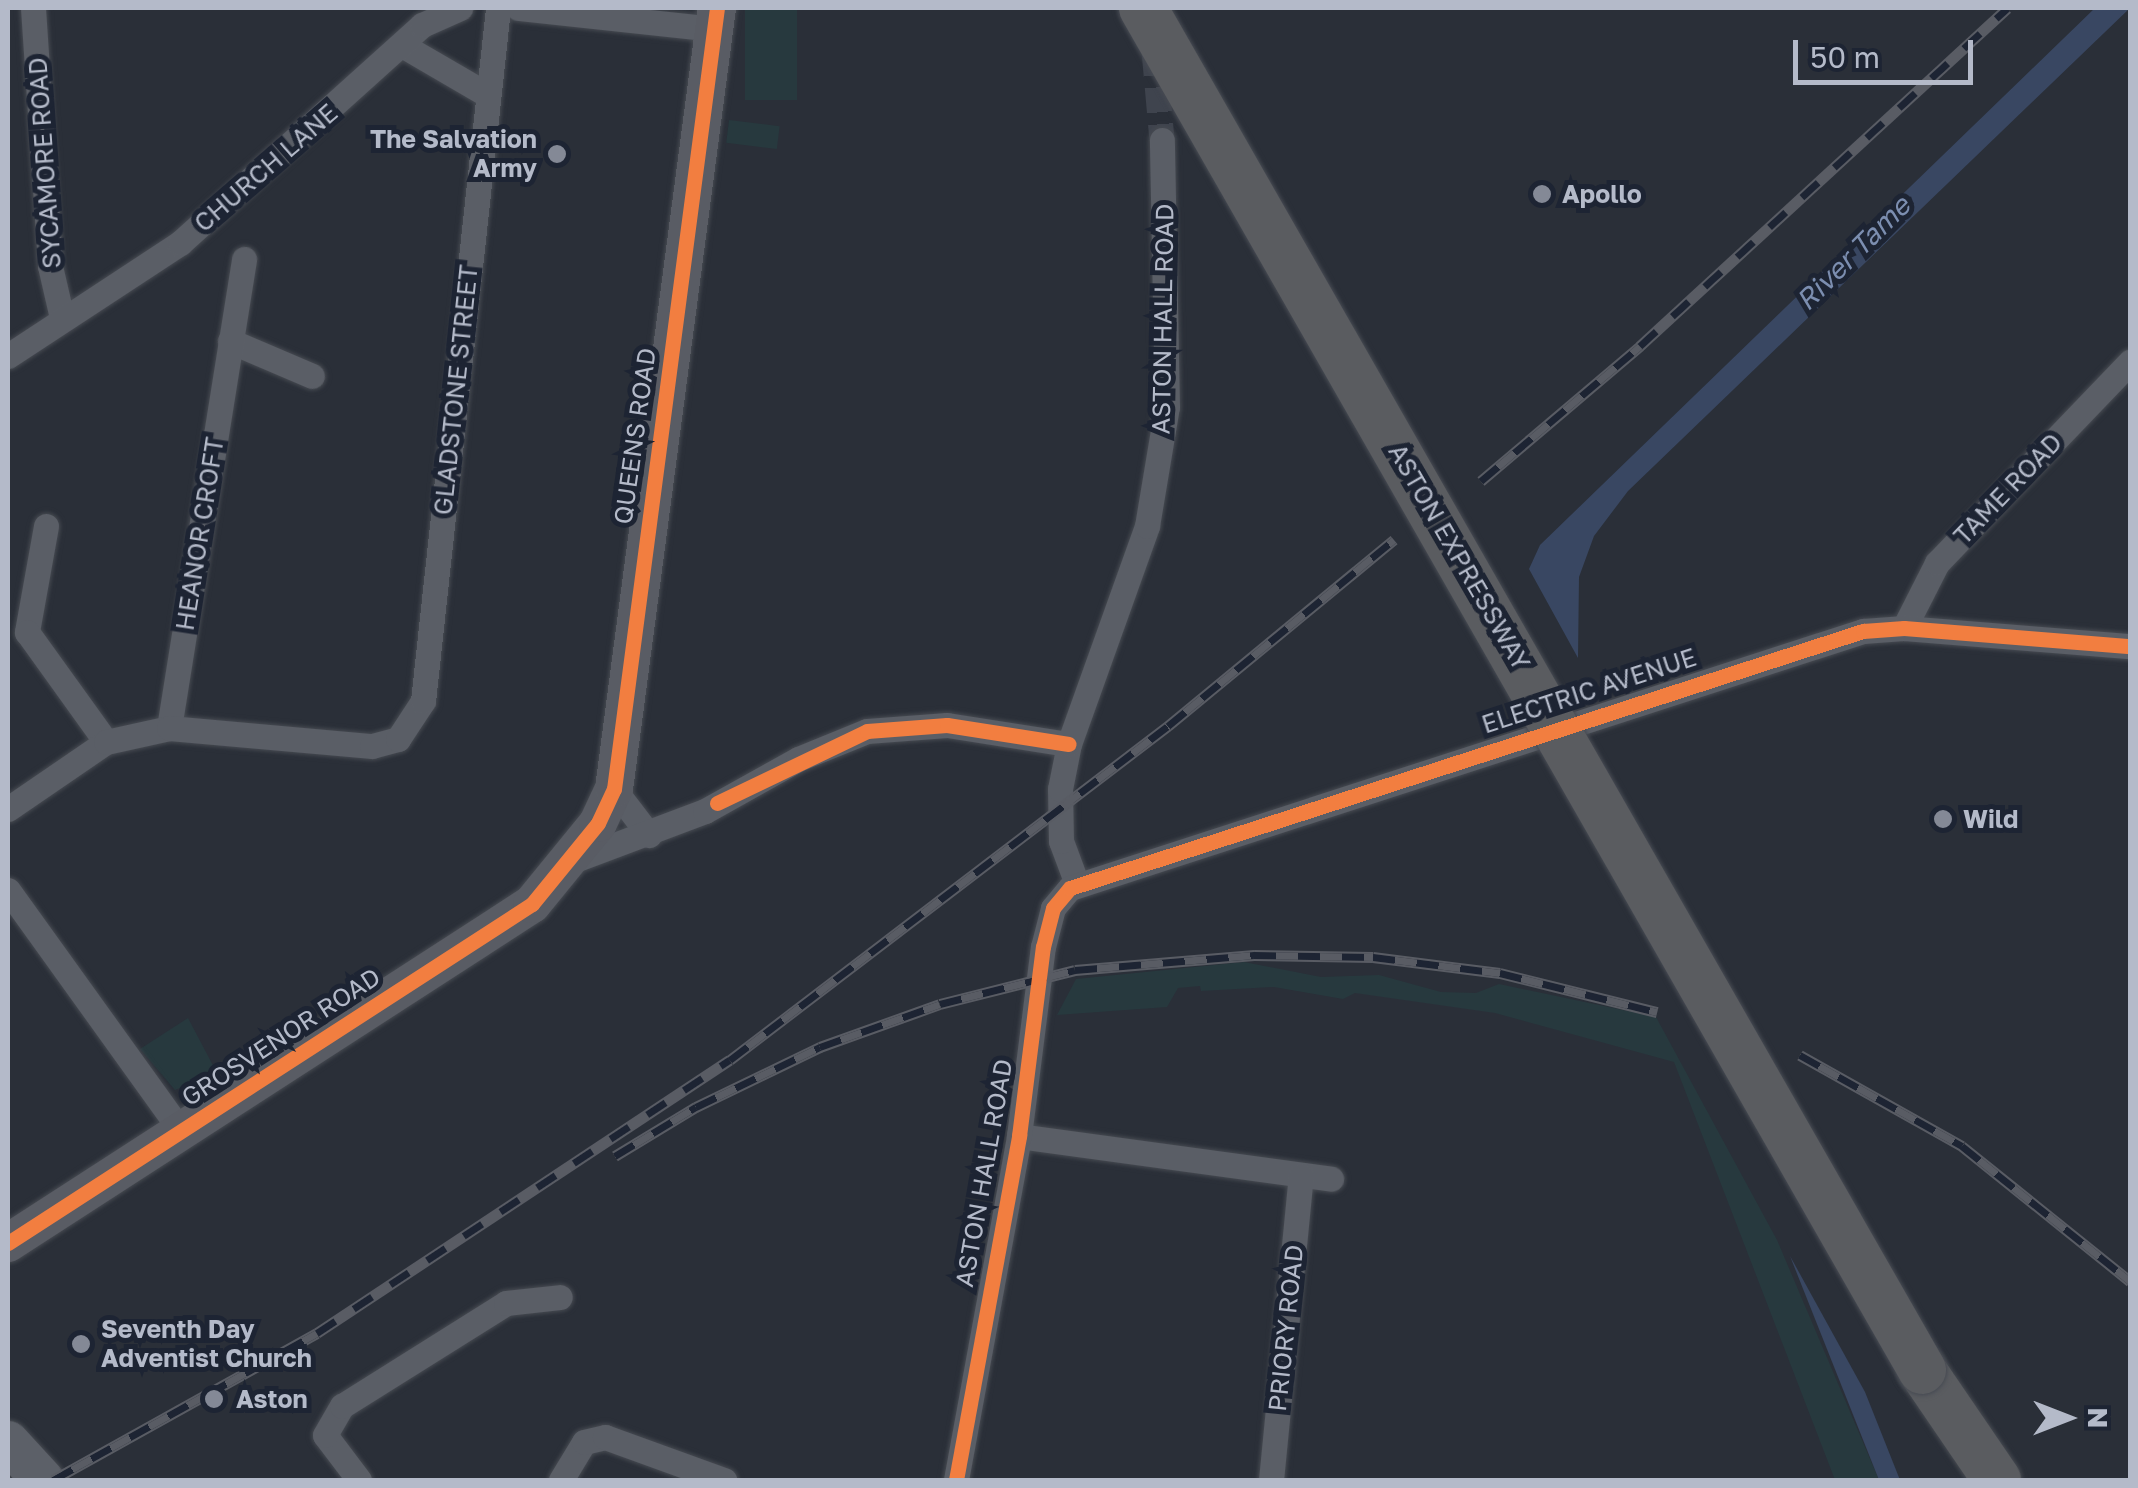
<!DOCTYPE html>
<html>
<head>
<meta charset="utf-8">
<style>
	body { margin:0 }
	#map { position:relative; width:2138px; height:1488px; overflow:hidden; background:#2a2f38; font-family:"Golos Text",sans-serif }
	div>[style] { position:absolute }
	.green>* { inset:0; background:#27393e; transform-origin:0 0 }
	.water>* { inset:0; background:#394762 }
	.street-tunnel>* { height:25px; margin-top:-12.5px; transform-origin:0; background:repeating-linear-gradient(90deg,#3f444e 0 25px,transparent 0 37px) }
	.roads { filter:drop-shadow(0 0 2px #464a51) drop-shadow(0 0 2px #464a51) }
	.street>* { height:25px; margin:-12.5px; padding:0 12.5px; transform-origin:12.5px; border-radius:12.5px; background:#5a5e66 }
	.secondary>* { height:38px; margin:-19px; padding:0 19px; transform-origin:19px; border-radius:19px; background:#595c64 }
	.primary>* { height:42px; margin:-21px; padding:0 21px; transform-origin:21px; border-radius:21px; background:#5c6068 }
	.highway>* { height:48px; margin:-24px; padding:0 24px; transform-origin:24px; border-radius:24px; background:#5a5c60 }
	.rail>* { height:11px; margin-top:-5.5px; transform-origin:0; background:repeating-linear-gradient(90deg,#1d2433 0 22px,#595c64 0 44px); box-sizing:border-box; border-block:2px solid #595c64 }
	.bridges { filter:drop-shadow(0 0 2px #474b53) drop-shadow(0 0 2px #474b53) }
	.highway-bridge>* { height:48px; margin:-24px; padding:0 24px; transform-origin:24px; border-radius:24px; background:#5a5c60 }
	.cycleway>* { height:15px; margin:-7.5px; padding:0 7.5px; transform-origin:7.5px; border-radius:7.5px; background:#f27e40 }
	.dots>* { width:28px; height:28px; translate:-50% -50%; box-sizing:border-box; border:5px solid #1d2433; border-radius:50% }
	span { translate:-50% -50%; white-space:nowrap; text-align:center; line-height:1.15; -webkit-text-stroke:10px #1d2433; paint-order:stroke }
	.poi-label { font-size:25px; color:#b4bac9; font-weight:700 }
	.right { translate:-100% -50%; text-align:right }
	.left { translate:0 -50%; text-align:left }
	.street-label { font-size:25px; color:#b4bac9 }
	.water-label { font-size:28px; color:#7c8eb0; font-style:italic }
	.frame { position:absolute; inset:0; border:10px solid #b4bac9; pointer-events:none }
	.north { position:absolute; left:2018px; top:1368px; width:100px; height:100px; -webkit-text-stroke:8px #1d2433; paint-order:stroke; rotate:90deg; font-size:28px; font-weight:700; line-height:40px; text-align:center; color:#b4bac9 }
	.north::after { content:''; display:block; margin:auto; width:35px; height:45px; background:#b4bac9; clip-path:polygon(50% 0,100% 100%,50% 72%,0 100%) }
	.scale { position:absolute; left:1793px; top:40px; width:180px; height:45px; box-sizing:border-box; border:5px solid #b4bac9; border-top:0; padding-left:12px; font-size:30px; line-height:35px; white-space:nowrap; color:#b4bac9; -webkit-text-stroke:8px #1d2433; paint-order:stroke }
</style>
</head>
<body>
<div id="map">
	<div class="green">
		<div style="left:745px;top:8px;width:52px;height:92px"></div>
		<div style="left:729px;top:120px;width:51px;height:23px;rotate:7deg"></div>
		<div style="clip-path:polygon(1244px 962px,1321px 977px,1379px 975px,1441px 992px,1476px 993px,1499px 984px,1656px 1017px,1777px 1240px,1879px 1480px,1835px 1480px,1674px 1062px,1495px 1013px,1355px 993px,1343px 999px,1274px 987px,1201px 991px,1200px 986px,1178px 988px,1167px 1007px,1057px 1015px,1076px 979px)"></div>
		<div style="clip-path:polygon(188px 1018px,217px 1073px,175px 1090px,140px 1049px)"></div>
	</div>
	<div class="water">
		<div style="clip-path:polygon(2095px 8px,2130px 8px,1628px 491px,1594px 536px,1579px 577px,1578px 658px,1529px 569px,1540px 545px)"></div>
		<div style="clip-path:polygon(1790px 1256px,1865px 1392px,1900px 1480px,1879px 1480px)"></div>
	</div>
	<div class="street-tunnel">
		<div style="left:1154px;top:50px;width:90px;rotate:84.9deg"></div>
	</div>
	<div class="roads">
		<div class="street">
			<div style="left:33px;top:8px;width:259px;rotate:86.2deg"></div>
			<div style="left:50px;top:266px;width:53px;rotate:77deg"></div>
			<div style="left:518px;top:8px;width:197px;rotate:6.1deg"></div>
			<div style="left:402px;top:45px;width:99px;rotate:30.2deg"></div>
			<div style="left:230px;top:341px;width:89px;rotate:23.1deg"></div>
			<div style="left:8px;top:356px;width:206px;rotate:-33.3deg"></div>
			<div style="left:180px;top:243px;width:326px;rotate:-42deg"></div>
			<div style="left:422px;top:25px;width:42px;rotate:-24.1deg"></div>
			<div style="left:46px;top:526px;width:108px;rotate:100.2deg"></div>
			<div style="left:27px;top:632px;width:135px;rotate:54.3deg"></div>
			<div style="left:1904px;top:628px;width:73px;rotate:-63.1deg"></div>
			<div style="left:1937px;top:563px;width:279px;rotate:-46.2deg"></div>
			<div style="left:169px;top:728px;width:475px;rotate:-80.9deg"></div>
			<div style="left:614px;top:789px;width:58px;rotate:52.7deg"></div>
			<div style="left:8px;top:809px;width:119px;rotate:-34.4deg"></div>
			<div style="left:106px;top:742px;width:65px;rotate:-12.5deg"></div>
			<div style="left:169px;top:728px;width:204px;rotate:5.1deg"></div>
			<div style="left:372px;top:746px;width:27px;rotate:-15deg"></div>
			<div style="left:398px;top:739px;width:45px;rotate:-56.7deg"></div>
			<div style="left:423px;top:701px;width:697px;rotate:-83.82deg"></div>
			<div style="left:572px;top:861px;width:142px;rotate:-20.6deg"></div>
			<div style="left:705px;top:811px;width:107px;rotate:-29.2deg"></div>
			<div style="left:798px;top:759px;width:74px;rotate:-22.1deg"></div>
			<div style="left:867px;top:731px;width:80px;rotate:-4.3deg"></div>
			<div style="left:947px;top:725px;width:123px;rotate:8.9deg"></div>
			<div style="left:1077px;top:884px;width:46px;rotate:-110.4deg"></div>
			<div style="left:1061px;top:841px;width:52px;rotate:-91.1deg"></div>
			<div style="left:1060px;top:789px;width:46px;rotate:-78.7deg"></div>
			<div style="left:1069px;top:744px;width:232px;rotate:-70.3deg"></div>
			<div style="left:1147px;top:526px;width:121px;rotate:-80.5deg"></div>
			<div style="left:1167px;top:407px;width:267px;rotate:-91.1deg"></div>
			<div style="left:8px;top:890px;width:297px;rotate:54.3deg"></div>
			<div style="left:1019px;top:1136px;width:315px;rotate:7.8deg"></div>
			<div style="left:359px;top:1480px;width:56px;rotate:-127.1deg"></div>
			<div style="left:325px;top:1435px;width:34px;rotate:-60deg"></div>
			<div style="left:342px;top:1406px;width:194px;rotate:-32.1deg"></div>
			<div style="left:506px;top:1303px;width:54px;rotate:-6.3deg"></div>
			<div style="left:561px;top:1480px;width:44px;rotate:-58.8deg"></div>
			<div style="left:584px;top:1442px;width:22px;rotate:-13deg"></div>
			<div style="left:605px;top:1437px;width:127px;rotate:19.9deg"></div>
			<div style="left:956px;top:1480px;width:350px;rotate:-79.6deg"></div>
			<div style="left:1019px;top:1136px;width:191px;rotate:-82.8deg"></div>
			<div style="left:1043px;top:947px;width:40px;rotate:-75.6deg"></div>
			<div style="left:1053px;top:908px;width:26px;rotate:-50deg"></div>
			<div style="left:1070px;top:888px;width:834px;rotate:-17.96deg"></div>
			<div style="left:1863px;top:631px;width:41px;rotate:-4.2deg"></div>
			<div style="left:1904px;top:628px;width:227px;rotate:4.6deg"></div>
			<div style="left:1271px;top:1480px;width:306px;rotate:-84.4deg"></div>
		</div>
		<div class="secondary">
			<div style="left:8px;top:1243px;width:624px;rotate:-32.9deg"></div>
			<div style="left:532px;top:904px;width:104px;rotate:-50.8deg"></div>
			<div style="left:598px;top:823px;width:38px;rotate:-65deg"></div>
			<div style="left:614px;top:789px;width:788px;rotate:-82.49deg"></div>
		</div>
		<div class="primary">
			<div style="left:8px;top:1442px;width:52px;rotate:47.4deg"></div>
		</div>
		<div class="highway">
			<div style="left:1922px;top:1370px;width:133px;rotate:55.7deg"></div>
		</div>
	</div>
	<div class="rail">
		<div style="left:1481px;top:481px;width:209px;rotate:-40.3deg"></div>
		<div style="left:1640px;top:346px;width:499px;rotate:-42.6deg"></div>
		<div style="left:1800px;top:1055px;width:186px;rotate:29.3deg"></div>
		<div style="left:1962px;top:1146px;width:216px;rotate:38.8deg"></div>
		<div style="left:615px;top:1156px;width:95px;rotate:-31.2deg"></div>
		<div style="left:696px;top:1107px;width:138px;rotate:-25.8deg"></div>
		<div style="left:820px;top:1047px;width:127px;rotate:-19.7deg"></div>
		<div style="left:940px;top:1004px;width:139px;rotate:-14.1deg"></div>
		<div style="left:1075px;top:970px;width:180px;rotate:-4.8deg"></div>
		<div style="left:1254px;top:955px;width:119px;rotate:1deg"></div>
		<div style="left:1373px;top:957px;width:128px;rotate:7.2deg"></div>
		<div style="left:1500px;top:973px;width:162px;rotate:14deg"></div>
		<div style="left:53px;top:1480px;width:302px;rotate:-29.1deg"></div>
		<div style="left:317px;top:1333px;width:495px;rotate:-33.5deg"></div>
		<div style="left:730px;top:1060px;width:551px;rotate:-37.33deg"></div>
		<div style="left:1168px;top:726px;width:293px;rotate:-39.5deg"></div>
	</div>
	<div class="bridges">
		<div class="highway-bridge">
			<div style="left:1143px;top:8px;width:1569px;rotate:60.23deg"></div>
		</div>
	</div>
	<div class="cycleway">
		<div style="left:717px;top:803px;width:166px;rotate:-25.6deg"></div>
		<div style="left:867px;top:731px;width:80px;rotate:-4.3deg"></div>
		<div style="left:947px;top:725px;width:123px;rotate:8.9deg"></div>
		<div style="left:8px;top:1243px;width:624px;rotate:-32.9deg"></div>
		<div style="left:532px;top:904px;width:104px;rotate:-50.8deg"></div>
		<div style="left:598px;top:823px;width:38px;rotate:-65deg"></div>
		<div style="left:614px;top:789px;width:788px;rotate:-82.49deg"></div>
		<div style="left:956px;top:1480px;width:350px;rotate:-79.6deg"></div>
		<div style="left:1019px;top:1136px;width:191px;rotate:-82.8deg"></div>
		<div style="left:1043px;top:947px;width:40px;rotate:-75.6deg"></div>
		<div style="left:1053px;top:908px;width:26px;rotate:-50deg"></div>
		<div style="left:1070px;top:888px;width:834px;rotate:-17.96deg"></div>
		<div style="left:1863px;top:631px;width:41px;rotate:-4.2deg"></div>
		<div style="left:1904px;top:628px;width:227px;rotate:4.6deg"></div>
	</div>
	<div class="dots">
		<div style="left:557px;top:154px;background:#848996"></div>
		<div style="left:1542px;top:194px;background:#848996"></div>
		<div style="left:1943px;top:819px;background:#848996"></div>
		<div style="left:81px;top:1344px;background:#848996"></div>
		<div style="left:214px;top:1399px;background:#848996"></div>
	</div>
	<div class="poi-label">
		<span class="right" style="left:537px;top:154px">The Salvation<br>Army</span>
		<span class="left" style="left:1562px;top:194px">Apollo</span>
		<span class="left" style="left:1963px;top:819px">Wild</span>
		<span class="left" style="left:101px;top:1344px">Seventh Day<br>Adventist Church</span>
		<span class="left" style="left:236px;top:1399px">Aston</span>
	</div>
	<div class="street-label">
		<span style="left:45px;top:163px;rotate:-94deg">SYCAMORE ROAD</span>
		<span style="left:266px;top:168px;rotate:-41deg">CHURCH LANE</span>
		<span style="left:1163px;top:319px;rotate:-89deg">ASTON HALL ROAD</span>
		<span style="left:456px;top:390px;rotate:-84deg">GLADSTONE STREET</span>
		<span style="left:635px;top:436px;rotate:-82deg">QUEENS ROAD</span>
		<span style="left:2008px;top:489px;rotate:-46deg">TAME ROAD</span>
		<span style="left:200px;top:534px;rotate:-81deg">HEANOR CROFT</span>
		<span style="left:1459px;top:557px;rotate:60deg">ASTON EXPRESSWAY</span>
		<span style="left:1589px;top:691px;rotate:-18deg">ELECTRIC AVENUE</span>
		<span style="left:281px;top:1037px;rotate:-33deg">GROSVENOR ROAD</span>
		<span style="left:984px;top:1173px;rotate:-80deg">ASTON HALL ROAD</span>
		<span style="left:1286px;top:1328px;rotate:-84deg">PRIORY ROAD</span>
	</div>
	<div class="water-label">
		<span style="left:1853px;top:253px;rotate:-45deg">River Tame</span>
	</div>
	<div class="frame"></div>
	<div class="north">N</div>
	<div class="scale">50 m</div>
</div>
</body>
</html>
